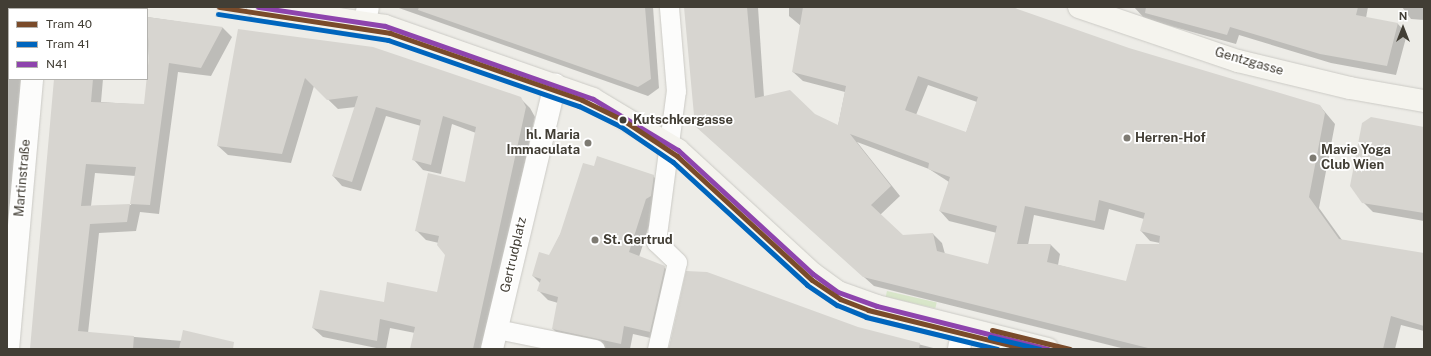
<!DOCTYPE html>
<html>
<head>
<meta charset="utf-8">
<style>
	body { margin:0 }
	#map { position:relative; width:1431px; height:356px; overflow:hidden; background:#edece7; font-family:"Public Sans",sans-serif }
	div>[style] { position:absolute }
	.green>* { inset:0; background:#d8e6c9; transform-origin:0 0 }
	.shadow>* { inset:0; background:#0003 }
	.building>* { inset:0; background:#d7d5d0 }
	.roads { filter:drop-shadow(0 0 1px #cbcac5) drop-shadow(0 0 1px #cbcac5) }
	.pedestrian>* { height:19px; margin:-9.5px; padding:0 9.5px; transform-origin:9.5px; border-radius:9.5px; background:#fcfcfb }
	.minor>* { height:22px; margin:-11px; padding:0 11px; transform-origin:11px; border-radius:11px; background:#fcfcfb }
	.tertiary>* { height:22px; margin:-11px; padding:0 11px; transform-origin:11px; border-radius:11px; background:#fcfcfb }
	.secondary>* { height:22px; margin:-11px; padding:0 11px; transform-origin:11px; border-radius:11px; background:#f5f4ee }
	.bus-1>* { height:5px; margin:-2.5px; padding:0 2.5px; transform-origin:2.5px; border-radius:2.5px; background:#8e44ad }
	.tram-1>* { height:5px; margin:-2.5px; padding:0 2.5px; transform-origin:2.5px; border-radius:2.5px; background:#7a4b2a }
	.tram-2>* { height:5px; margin:-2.5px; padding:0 2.5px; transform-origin:2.5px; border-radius:2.5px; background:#0065bd }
	.dots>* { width:11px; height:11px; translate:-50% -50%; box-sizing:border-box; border:2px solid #fff; border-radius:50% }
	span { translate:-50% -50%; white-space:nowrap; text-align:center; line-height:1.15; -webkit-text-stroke:3.5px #fff; paint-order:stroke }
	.street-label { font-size:13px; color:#423e35 }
	.stop-label { font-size:13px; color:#423e35; font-weight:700 }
	.left { translate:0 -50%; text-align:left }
	.poi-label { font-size:13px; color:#423e35; font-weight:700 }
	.right { translate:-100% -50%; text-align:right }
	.frame { position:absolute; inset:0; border:8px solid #423e35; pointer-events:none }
	.legend { position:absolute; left:8px; top:8px; width:140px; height:72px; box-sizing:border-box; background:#fff; border:1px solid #b3b2ae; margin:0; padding:5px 7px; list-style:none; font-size:12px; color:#423e35 }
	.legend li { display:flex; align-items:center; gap:8px; height:20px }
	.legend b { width:20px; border:1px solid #b3b2ae }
	.north { position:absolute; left:1383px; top:8px; width:40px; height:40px; -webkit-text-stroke:3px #fff; paint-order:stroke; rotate:0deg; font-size:11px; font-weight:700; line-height:16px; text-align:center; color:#423e35 }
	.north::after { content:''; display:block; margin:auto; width:14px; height:18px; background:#423e35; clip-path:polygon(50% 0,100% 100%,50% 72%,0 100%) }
</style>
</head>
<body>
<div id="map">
	<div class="green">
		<div style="left:887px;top:291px;width:51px;height:6px;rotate:13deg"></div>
	</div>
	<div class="shadow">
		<div style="clip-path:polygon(7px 7px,28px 9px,9px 9px,9px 79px,22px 79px,7px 233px)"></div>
		<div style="clip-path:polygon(69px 7px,71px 7px,85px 9px,70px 9px)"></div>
		<div style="clip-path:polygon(396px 7px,653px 7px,659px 88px,648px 96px)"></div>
		<div style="clip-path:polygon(evenodd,685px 7px,758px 7px,764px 97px,838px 126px,845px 92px,803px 81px,793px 72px,801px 26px,789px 16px,789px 7px,1006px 7px,1129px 49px,1320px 106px,1335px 124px,1319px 208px,1342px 240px,1424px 256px,1424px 331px,1401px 325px,1395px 349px,1125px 349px,874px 286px,696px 126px,685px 7px,928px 85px,977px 102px,966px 133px,916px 115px,928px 85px,685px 7px,857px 142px,929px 169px,949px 182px,940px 211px,949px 221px,997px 233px,989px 266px,945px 254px,942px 243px,933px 234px,903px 236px,880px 215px,900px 196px,857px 142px,685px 7px,1109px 209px,1144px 219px,1141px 231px,1150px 241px,1160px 243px,1126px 282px,1058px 265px,1060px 254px,1051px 245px,1028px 245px,1034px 215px,1104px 230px,1109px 209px)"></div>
		<div style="clip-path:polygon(1134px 7px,1368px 7px,1366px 18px,1398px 24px,1407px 34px,1396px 75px,1331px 63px,1239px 35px,1236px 44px,1145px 19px)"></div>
		<div style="clip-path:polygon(1402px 7px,1424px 7px,1424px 20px,1411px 19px)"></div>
		<div style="clip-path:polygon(evenodd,147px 17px,223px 28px,232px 37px,211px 76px,178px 72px,159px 214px,140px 212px,136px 231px,99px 233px,88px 333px,182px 341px,213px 349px,31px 349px,55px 79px,103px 79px,101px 102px,145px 105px,149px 64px,147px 17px,95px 173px,136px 176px,131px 205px,91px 206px,95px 173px)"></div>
		<div style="clip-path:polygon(239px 30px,520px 98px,530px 108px,535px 117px,484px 349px,411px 349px,415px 333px,390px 328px,386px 349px,381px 349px,323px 337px,313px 328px,384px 303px,438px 293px,446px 255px,439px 243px,426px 240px,416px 230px,466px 183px,476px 133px,452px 124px,441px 174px,423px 170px,414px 160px,421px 126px,386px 116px,361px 191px,342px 186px,333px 176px,356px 107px,338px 109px,314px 86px,291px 163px,228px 155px,218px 146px)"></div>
		<div style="clip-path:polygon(1424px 128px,1424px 221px,1373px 212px,1363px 202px)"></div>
		<div style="clip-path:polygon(594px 167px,653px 176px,662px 185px,639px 257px,664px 267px,673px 276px,659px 340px,633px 334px,630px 349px,606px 349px,562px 338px,553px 329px,558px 303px,548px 300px,539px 291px,541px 284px,533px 276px,549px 257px)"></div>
		<div style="clip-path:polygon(687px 272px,857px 328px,937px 349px,669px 349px)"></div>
	</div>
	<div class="building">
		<div style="clip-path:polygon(419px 7px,645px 7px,651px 79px,638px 87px,418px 10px)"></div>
		<div style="clip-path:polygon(evenodd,684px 7px,747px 7px,755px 98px,790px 90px,815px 114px,838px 125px,846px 86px,792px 72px,803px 7px,1012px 7px,1129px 48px,1320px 105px,1325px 113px,1309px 197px,1339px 239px,1424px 253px,1424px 326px,1391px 316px,1383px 349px,1152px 349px,863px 277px,695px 126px,684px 7px,918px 76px,978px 97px,966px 132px,905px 110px,918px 76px,684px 7px,850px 134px,929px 163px,928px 169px,950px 177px,939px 211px,997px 226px,988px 264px,937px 251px,933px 233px,903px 235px,871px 205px,891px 186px,850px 134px,684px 7px,1099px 200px,1145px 213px,1140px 231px,1160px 236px,1159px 244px,1136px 244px,1126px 281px,1047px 262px,1051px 244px,1017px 244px,1025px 206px,1095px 221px,1099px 200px)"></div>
		<div style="clip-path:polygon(1146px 7px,1358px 7px,1356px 15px,1398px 23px,1387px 66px,1320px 54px,1230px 27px,1227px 35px,1145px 13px)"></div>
		<div style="clip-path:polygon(evenodd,147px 17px,223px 27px,201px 68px,169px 63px,150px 205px,130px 204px,127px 222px,90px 224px,78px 331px,134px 336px,133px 349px,30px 349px,54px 79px,93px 79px,91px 102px,144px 104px,149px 56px,147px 17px,86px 164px,136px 167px,130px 204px,81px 206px,86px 164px)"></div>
		<div style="clip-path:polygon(238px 29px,373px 47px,521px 97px,526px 107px,473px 349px,410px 349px,415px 327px,380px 319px,377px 341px,312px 328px,320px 290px,384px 302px,387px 282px,437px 292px,445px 255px,437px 245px,439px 236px,415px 231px,428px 173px,465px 182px,476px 127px,443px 116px,431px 165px,412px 160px,421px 120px,376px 107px,352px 182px,332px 176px,358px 96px,327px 100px,305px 78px,282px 154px,217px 146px)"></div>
		<div style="clip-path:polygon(1371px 117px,1424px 127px,1424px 213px,1362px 203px,1350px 186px,1362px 123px)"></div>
		<div style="clip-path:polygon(597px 156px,654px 175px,651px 196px,646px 199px,629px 252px,665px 266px,650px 332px,624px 326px,621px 344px,552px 329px,558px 297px,537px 291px,541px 279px,532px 276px,539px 252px,549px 255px,560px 234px,583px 163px,594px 166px)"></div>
		<div style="clip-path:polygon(686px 271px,707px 272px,858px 327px,920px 343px,919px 349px,669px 348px)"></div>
		<div style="clip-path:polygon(183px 330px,234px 342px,233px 349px,179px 349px)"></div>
	</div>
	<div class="roads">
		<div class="pedestrian">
			<div style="left:497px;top:329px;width:100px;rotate:11.5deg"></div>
			<div style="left:657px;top:349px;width:89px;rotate:-77.1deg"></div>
			<div style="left:677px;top:262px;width:29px;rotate:-136deg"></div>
			<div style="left:656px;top:242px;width:152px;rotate:-82.5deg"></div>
			<div style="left:676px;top:91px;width:84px;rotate:-94.8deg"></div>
		</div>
		<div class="minor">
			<div style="left:365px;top:21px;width:14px;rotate:-78deg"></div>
			<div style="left:492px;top:349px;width:272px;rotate:-76.6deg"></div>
			<div style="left:959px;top:349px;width:21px;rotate:-79deg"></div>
		</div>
		<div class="tertiary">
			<div style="left:39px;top:9px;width:2px;rotate:-90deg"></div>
			<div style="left:8px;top:349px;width:271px;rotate:-84.9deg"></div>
		</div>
		<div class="secondary">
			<div style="left:258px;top:7px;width:128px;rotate:8.5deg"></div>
			<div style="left:385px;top:26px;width:220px;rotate:19.3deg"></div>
			<div style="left:593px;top:99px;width:99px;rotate:31deg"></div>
			<div style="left:678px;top:150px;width:183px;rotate:42.6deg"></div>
			<div style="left:813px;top:274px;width:31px;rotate:36deg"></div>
			<div style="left:838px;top:292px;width:41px;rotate:19.7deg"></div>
			<div style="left:877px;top:306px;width:176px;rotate:14.1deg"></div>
			<div style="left:1079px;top:7px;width:168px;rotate:18.8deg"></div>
			<div style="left:1238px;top:61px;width:115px;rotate:13.6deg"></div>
			<div style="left:1350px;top:88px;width:75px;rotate:10deg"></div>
		</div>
	</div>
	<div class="bus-1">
		<div style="left:258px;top:7px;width:128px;rotate:8.5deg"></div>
		<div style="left:385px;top:26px;width:220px;rotate:19.3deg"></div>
		<div style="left:593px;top:99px;width:99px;rotate:31deg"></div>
		<div style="left:678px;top:150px;width:183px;rotate:42.6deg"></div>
		<div style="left:813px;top:274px;width:31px;rotate:36deg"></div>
		<div style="left:838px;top:292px;width:41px;rotate:19.7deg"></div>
		<div style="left:877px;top:306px;width:176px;rotate:14.1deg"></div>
	</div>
	<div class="tram-1">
		<div style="left:219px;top:7px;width:173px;rotate:8.6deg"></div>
		<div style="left:390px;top:33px;width:203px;rotate:19.2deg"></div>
		<div style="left:582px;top:100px;width:46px;rotate:26deg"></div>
		<div style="left:623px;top:120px;width:65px;rotate:33.7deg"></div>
		<div style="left:677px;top:156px;width:183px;rotate:42.6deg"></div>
		<div style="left:812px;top:280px;width:34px;rotate:34deg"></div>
		<div style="left:840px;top:299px;width:30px;rotate:21deg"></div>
		<div style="left:868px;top:310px;width:163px;rotate:13.9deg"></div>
		<div style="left:992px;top:330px;width:80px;rotate:13.7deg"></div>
	</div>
	<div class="tram-2">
		<div style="left:218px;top:14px;width:172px;rotate:8.7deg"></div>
		<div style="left:388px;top:40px;width:202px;rotate:19.1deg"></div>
		<div style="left:579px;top:106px;width:46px;rotate:26deg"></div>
		<div style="left:620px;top:126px;width:64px;rotate:34.2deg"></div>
		<div style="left:673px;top:162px;width:182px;rotate:42.5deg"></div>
		<div style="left:807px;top:285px;width:36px;rotate:34deg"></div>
		<div style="left:837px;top:305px;width:31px;rotate:22deg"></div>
		<div style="left:866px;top:317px;width:135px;rotate:13.7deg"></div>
		<div style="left:990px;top:337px;width:51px;rotate:13.5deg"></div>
	</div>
	<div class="dots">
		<div style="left:623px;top:120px;background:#423e35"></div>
		<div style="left:1127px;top:138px;background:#7e7b73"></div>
		<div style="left:588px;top:143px;background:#7e7b73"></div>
		<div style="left:1313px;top:158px;background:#7e7b73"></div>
		<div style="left:595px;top:240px;background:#7e7b73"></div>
	</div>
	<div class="street-label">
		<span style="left:1249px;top:62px;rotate:16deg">Gentzgasse</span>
		<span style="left:23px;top:178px;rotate:-85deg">Martinstraße</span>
		<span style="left:514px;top:255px;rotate:-77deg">Gertrudplatz</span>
	</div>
	<div class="stop-label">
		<span class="left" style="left:633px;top:120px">Kutschkergasse</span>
	</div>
	<div class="poi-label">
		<span class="right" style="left:580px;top:143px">hl. Maria<br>Immaculata</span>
		<span class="left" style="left:1135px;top:138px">Herren-Hof</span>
		<span class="left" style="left:1321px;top:158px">Mavie Yoga<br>Club Wien</span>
		<span class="left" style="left:603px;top:240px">St. Gertrud</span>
	</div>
	<div class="frame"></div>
	<ul class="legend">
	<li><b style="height:5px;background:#7a4b2a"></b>Tram 40</li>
	<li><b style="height:5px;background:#0065bd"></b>Tram 41</li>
	<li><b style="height:5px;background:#8e44ad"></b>N41</li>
	</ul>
	<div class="north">N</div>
</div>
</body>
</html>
